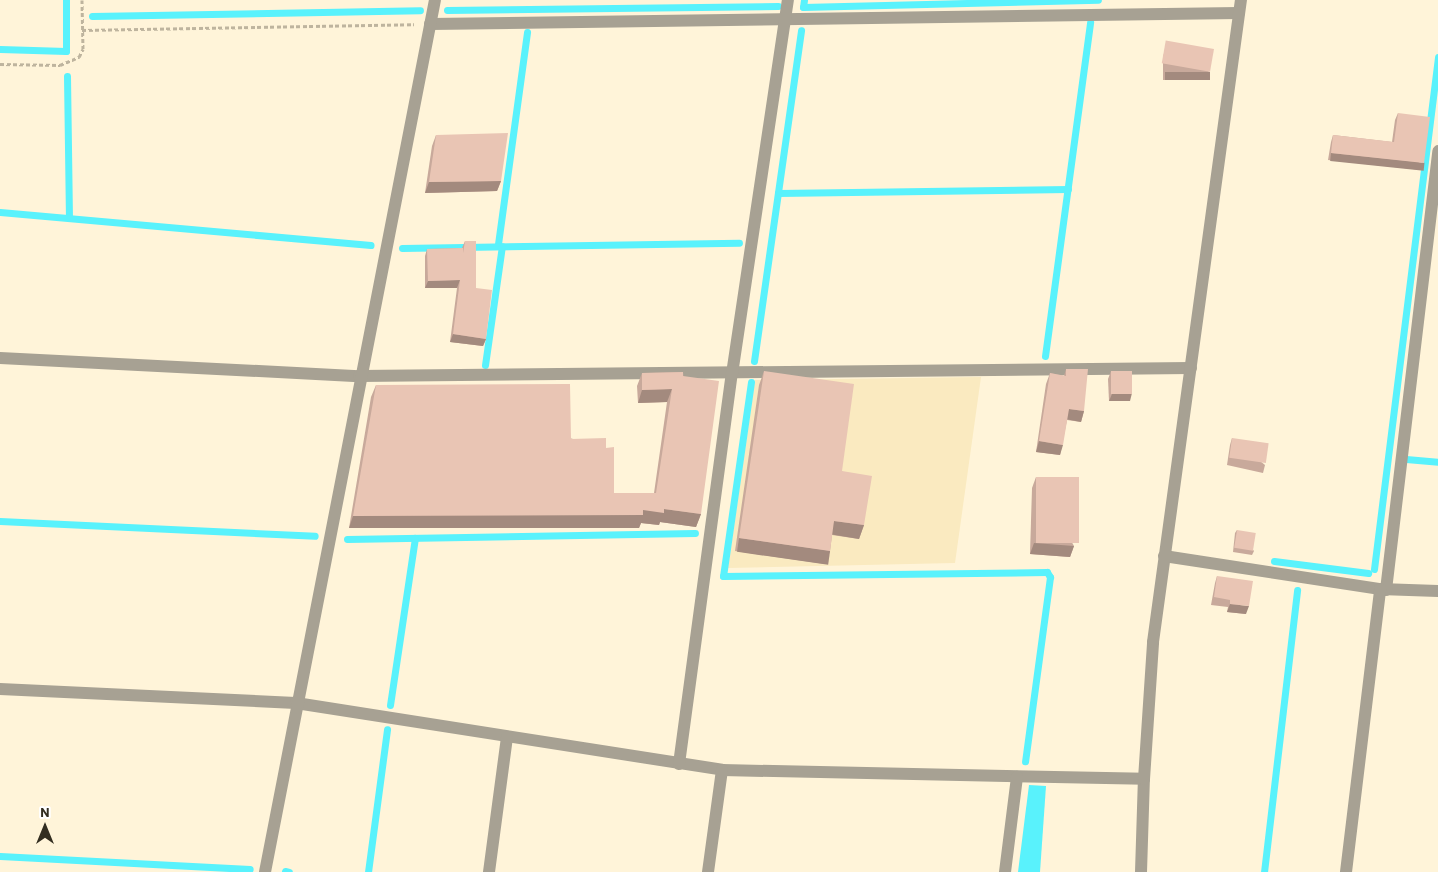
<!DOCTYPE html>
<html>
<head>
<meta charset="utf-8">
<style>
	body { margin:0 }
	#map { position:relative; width:1438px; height:872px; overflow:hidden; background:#fff4d9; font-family:Barlow,sans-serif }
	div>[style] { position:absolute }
	.built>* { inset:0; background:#faeac0 }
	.water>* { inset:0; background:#59f2fc }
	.stream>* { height:7px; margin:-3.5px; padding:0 3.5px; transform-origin:3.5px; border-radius:3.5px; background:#59f2fc }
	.path>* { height:3px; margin-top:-1.5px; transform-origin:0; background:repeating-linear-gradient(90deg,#beb49e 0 4px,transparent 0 6.5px) }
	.minor>* { height:12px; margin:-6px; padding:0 6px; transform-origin:6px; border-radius:6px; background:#a7a193 }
	.tertiary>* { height:12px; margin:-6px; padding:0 6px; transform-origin:6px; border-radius:6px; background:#a7a193 }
	.wall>* { inset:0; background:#c8a99b }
	.shaded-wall>* { inset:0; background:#a38a7e; transform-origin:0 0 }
	.building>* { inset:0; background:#e9c5b4; transform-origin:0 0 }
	span { translate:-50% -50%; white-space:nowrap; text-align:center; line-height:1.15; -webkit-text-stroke:4px #fff; paint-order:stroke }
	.north { position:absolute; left:20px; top:802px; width:50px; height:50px; -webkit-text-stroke:4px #fff; paint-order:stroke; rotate:0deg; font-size:14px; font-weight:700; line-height:20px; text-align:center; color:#332e21 }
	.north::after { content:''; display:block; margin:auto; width:18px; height:22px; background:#332e21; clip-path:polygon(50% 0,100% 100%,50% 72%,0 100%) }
</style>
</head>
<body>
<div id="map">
	<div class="built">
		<div style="clip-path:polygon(981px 377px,955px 563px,728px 568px,755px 380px)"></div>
	</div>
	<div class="water">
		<div style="clip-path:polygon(1029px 785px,1046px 786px,1040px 872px,1018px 872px)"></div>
	</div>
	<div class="stream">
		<div style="left:804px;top:0;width:7px;rotate:98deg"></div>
		<div style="left:803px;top:7px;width:295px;rotate:-1.4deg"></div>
		<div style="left:447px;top:10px;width:331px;rotate:-0.7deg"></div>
		<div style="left:92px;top:16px;width:328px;rotate:-1deg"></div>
		<div style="left:0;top:49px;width:66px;rotate:1.7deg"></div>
		<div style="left:66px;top:51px;width:51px;rotate:-90deg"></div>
		<div style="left:67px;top:76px;width:142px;rotate:89.2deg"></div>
		<div style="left:778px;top:193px;width:290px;rotate:-0.8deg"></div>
		<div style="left:0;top:212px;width:372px;rotate:5.1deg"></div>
		<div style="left:498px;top:244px;width:214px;rotate:-82.2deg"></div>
		<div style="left:402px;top:248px;width:337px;rotate:-0.9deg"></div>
		<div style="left:1045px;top:356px;width:337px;rotate:-82.3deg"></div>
		<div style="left:754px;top:361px;width:334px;rotate:-81.9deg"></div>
		<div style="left:485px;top:365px;width:120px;rotate:-81.9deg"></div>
		<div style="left:751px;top:382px;width:196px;rotate:98.2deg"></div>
		<div style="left:723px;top:576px;width:324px;rotate:-0.7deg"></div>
		<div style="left:1047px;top:572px;width:6px;rotate:59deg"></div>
		<div style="left:1050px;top:577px;width:186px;rotate:97.7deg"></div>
		<div style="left:1406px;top:459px;width:32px;rotate:5deg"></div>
		<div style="left:0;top:521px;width:315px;rotate:2.7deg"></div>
		<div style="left:347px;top:539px;width:348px;rotate:-1deg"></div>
		<div style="left:1274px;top:561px;width:95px;rotate:7.3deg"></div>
		<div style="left:1374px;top:569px;width:516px;rotate:-82.87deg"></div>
		<div style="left:390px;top:705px;width:169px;rotate:-81.5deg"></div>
		<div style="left:0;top:856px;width:250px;rotate:3deg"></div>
		<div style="left:285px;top:871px;width:4px;rotate:14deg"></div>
		<div style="left:368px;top:872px;width:144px;rotate:-82.4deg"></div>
		<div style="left:1264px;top:872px;width:284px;rotate:-83.3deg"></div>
	</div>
	<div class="path">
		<div style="left:82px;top:30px;width:332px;rotate:-1deg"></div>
		<div style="left:0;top:64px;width:60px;rotate:1deg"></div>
		<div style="left:60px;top:65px;width:21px;rotate:-23deg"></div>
		<div style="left:79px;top:57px;width:9px;rotate:-63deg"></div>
		<div style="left:83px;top:49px;width:49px;rotate:-91.2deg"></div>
	</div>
	<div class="minor">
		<div style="left:430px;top:24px;width:809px;rotate:-0.78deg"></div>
		<div style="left:0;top:358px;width:359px;rotate:2.9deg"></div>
		<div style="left:359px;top:376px;width:832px;rotate:-0.55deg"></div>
		<div style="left:1164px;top:556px;width:219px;rotate:8.7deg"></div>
		<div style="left:1380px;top:589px;width:58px;rotate:2deg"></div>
		<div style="left:1386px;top:590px;width:442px;rotate:-83.2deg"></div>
		<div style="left:0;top:689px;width:296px;rotate:2.7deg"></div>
		<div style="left:296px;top:703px;width:431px;rotate:8.9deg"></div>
		<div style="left:722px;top:770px;width:422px;rotate:1.2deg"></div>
		<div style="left:679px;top:764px;width:394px;rotate:-82.3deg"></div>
		<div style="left:732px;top:374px;width:378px;rotate:-81.5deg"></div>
		<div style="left:265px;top:872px;width:888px;rotate:-78.97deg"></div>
		<div style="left:489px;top:872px;width:136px;rotate:-82.4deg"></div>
		<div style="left:708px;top:872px;width:103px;rotate:-82.2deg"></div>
		<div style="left:1005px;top:872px;width:96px;rotate:-82.8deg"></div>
		<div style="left:1346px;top:872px;width:285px;rotate:-83.1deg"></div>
	</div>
	<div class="tertiary">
		<div style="left:1141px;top:872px;width:93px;rotate:-88.2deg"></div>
		<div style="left:1144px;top:779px;width:137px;rotate:-86.2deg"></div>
		<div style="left:1153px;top:642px;width:648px;rotate:-82.2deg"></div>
	</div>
	<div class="wall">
		<div style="clip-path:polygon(1165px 50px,1210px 72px,1208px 80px,1163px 80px,1163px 57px)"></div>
		<div style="clip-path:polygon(1398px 113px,1422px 170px,1328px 160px,1331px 142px,1333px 135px,1392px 142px,1395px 120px)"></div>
		<div style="clip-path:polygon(436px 135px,501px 181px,497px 191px,425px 193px,432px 146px)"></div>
		<div style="clip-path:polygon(465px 241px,476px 288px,486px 339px,483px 346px,450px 342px,457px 288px,425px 288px,425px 256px,427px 249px,462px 248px)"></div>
		<div style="clip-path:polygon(1066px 369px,1084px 411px,1081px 422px,1067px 420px,1060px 455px,1036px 452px,1046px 384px,1050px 373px,1064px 376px)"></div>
		<div style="clip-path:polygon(764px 371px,842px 471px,864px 525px,859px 539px,832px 535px,830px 551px,825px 564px,735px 551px,759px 385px)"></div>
		<div style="clip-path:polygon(1111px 371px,1130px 401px,1109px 401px,1108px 379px)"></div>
		<div style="clip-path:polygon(683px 372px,701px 514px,696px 527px,660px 522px,659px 525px,641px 523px,639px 528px,349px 528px,371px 397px,376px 385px,606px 448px,614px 493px,654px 493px,667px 402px,638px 403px,637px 386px,642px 373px)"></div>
		<div style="clip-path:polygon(1232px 438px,1265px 465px,1263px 473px,1227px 465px,1230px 445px)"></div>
		<div style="clip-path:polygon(1036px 477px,1074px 546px,1070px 557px,1030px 554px,1032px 488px)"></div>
		<div style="clip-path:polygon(1237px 530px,1254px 551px,1252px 555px,1233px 552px,1235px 533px)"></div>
		<div style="clip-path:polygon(1217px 576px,1246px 614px,1227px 612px,1228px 607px,1211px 605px,1215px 583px)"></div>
	</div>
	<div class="shaded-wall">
		<div style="left:1165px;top:72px;width:45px;height:8px"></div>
		<div style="left:1331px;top:153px;width:94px;height:8px;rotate:6deg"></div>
		<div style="clip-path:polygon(501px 181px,497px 191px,425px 193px,429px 182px)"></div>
		<div style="clip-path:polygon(460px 280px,457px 288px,425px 288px,428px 281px)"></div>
		<div style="clip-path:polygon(453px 334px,486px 339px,483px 346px,450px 342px)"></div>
		<div style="clip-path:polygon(672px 389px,667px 402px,638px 403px,642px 390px)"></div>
		<div style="clip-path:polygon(1132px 393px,1130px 401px,1109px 401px,1112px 394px)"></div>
		<div style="clip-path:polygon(1069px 409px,1084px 411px,1081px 422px,1065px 419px)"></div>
		<div style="clip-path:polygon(1039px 441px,1063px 445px,1060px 455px,1036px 452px)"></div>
		<div style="clip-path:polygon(664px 509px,701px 514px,696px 527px,660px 522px,659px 525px,641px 523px,639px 528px,349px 528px,353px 516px)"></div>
		<div style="clip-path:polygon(834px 521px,864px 525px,859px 539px,829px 534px)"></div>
		<div style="left:739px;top:538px;width:92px;height:14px;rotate:8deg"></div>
		<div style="clip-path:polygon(1034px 543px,1074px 546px,1070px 557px,1030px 554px)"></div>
		<div style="clip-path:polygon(1230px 604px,1249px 606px,1246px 614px,1227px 612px)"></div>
	</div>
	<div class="building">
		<div style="left:1214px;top:49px;width:23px;height:49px;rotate:100deg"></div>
		<div style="clip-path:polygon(1398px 113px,1430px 117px,1424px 163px,1331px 153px,1333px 135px,1394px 142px)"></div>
		<div style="clip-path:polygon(508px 133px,501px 181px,429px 182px,436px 135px)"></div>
		<div style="clip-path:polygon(465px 241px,476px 241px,476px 288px,492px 290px,486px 339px,453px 334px,460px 280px,428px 281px,427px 249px,463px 248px,463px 253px)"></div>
		<div style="clip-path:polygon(1066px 369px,1088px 369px,1084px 411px,1069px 409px,1063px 445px,1039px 441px,1050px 373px,1066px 376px)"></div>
		<div style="clip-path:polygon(764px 371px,854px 384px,842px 471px,872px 476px,864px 525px,834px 521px,830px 551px,739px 538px)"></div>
		<div style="left:1111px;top:371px;width:21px;height:23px"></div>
		<div style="clip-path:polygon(683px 372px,683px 376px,719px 381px,701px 514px,664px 509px,664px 513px,643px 510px,643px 515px,353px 516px,376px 385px,570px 384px,571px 439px,606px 438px,606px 448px,614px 447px,614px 493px,656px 493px,672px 389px,642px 390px,642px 373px)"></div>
		<div style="left:1232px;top:438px;width:37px;height:20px;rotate:8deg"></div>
		<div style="left:1036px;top:477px;width:43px;height:66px"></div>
		<div style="left:1237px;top:530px;width:19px;height:18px;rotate:9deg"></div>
		<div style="clip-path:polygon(1217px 576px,1253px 581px,1249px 606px,1230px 604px,1230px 600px,1214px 597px)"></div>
	</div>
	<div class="north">N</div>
</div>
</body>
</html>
